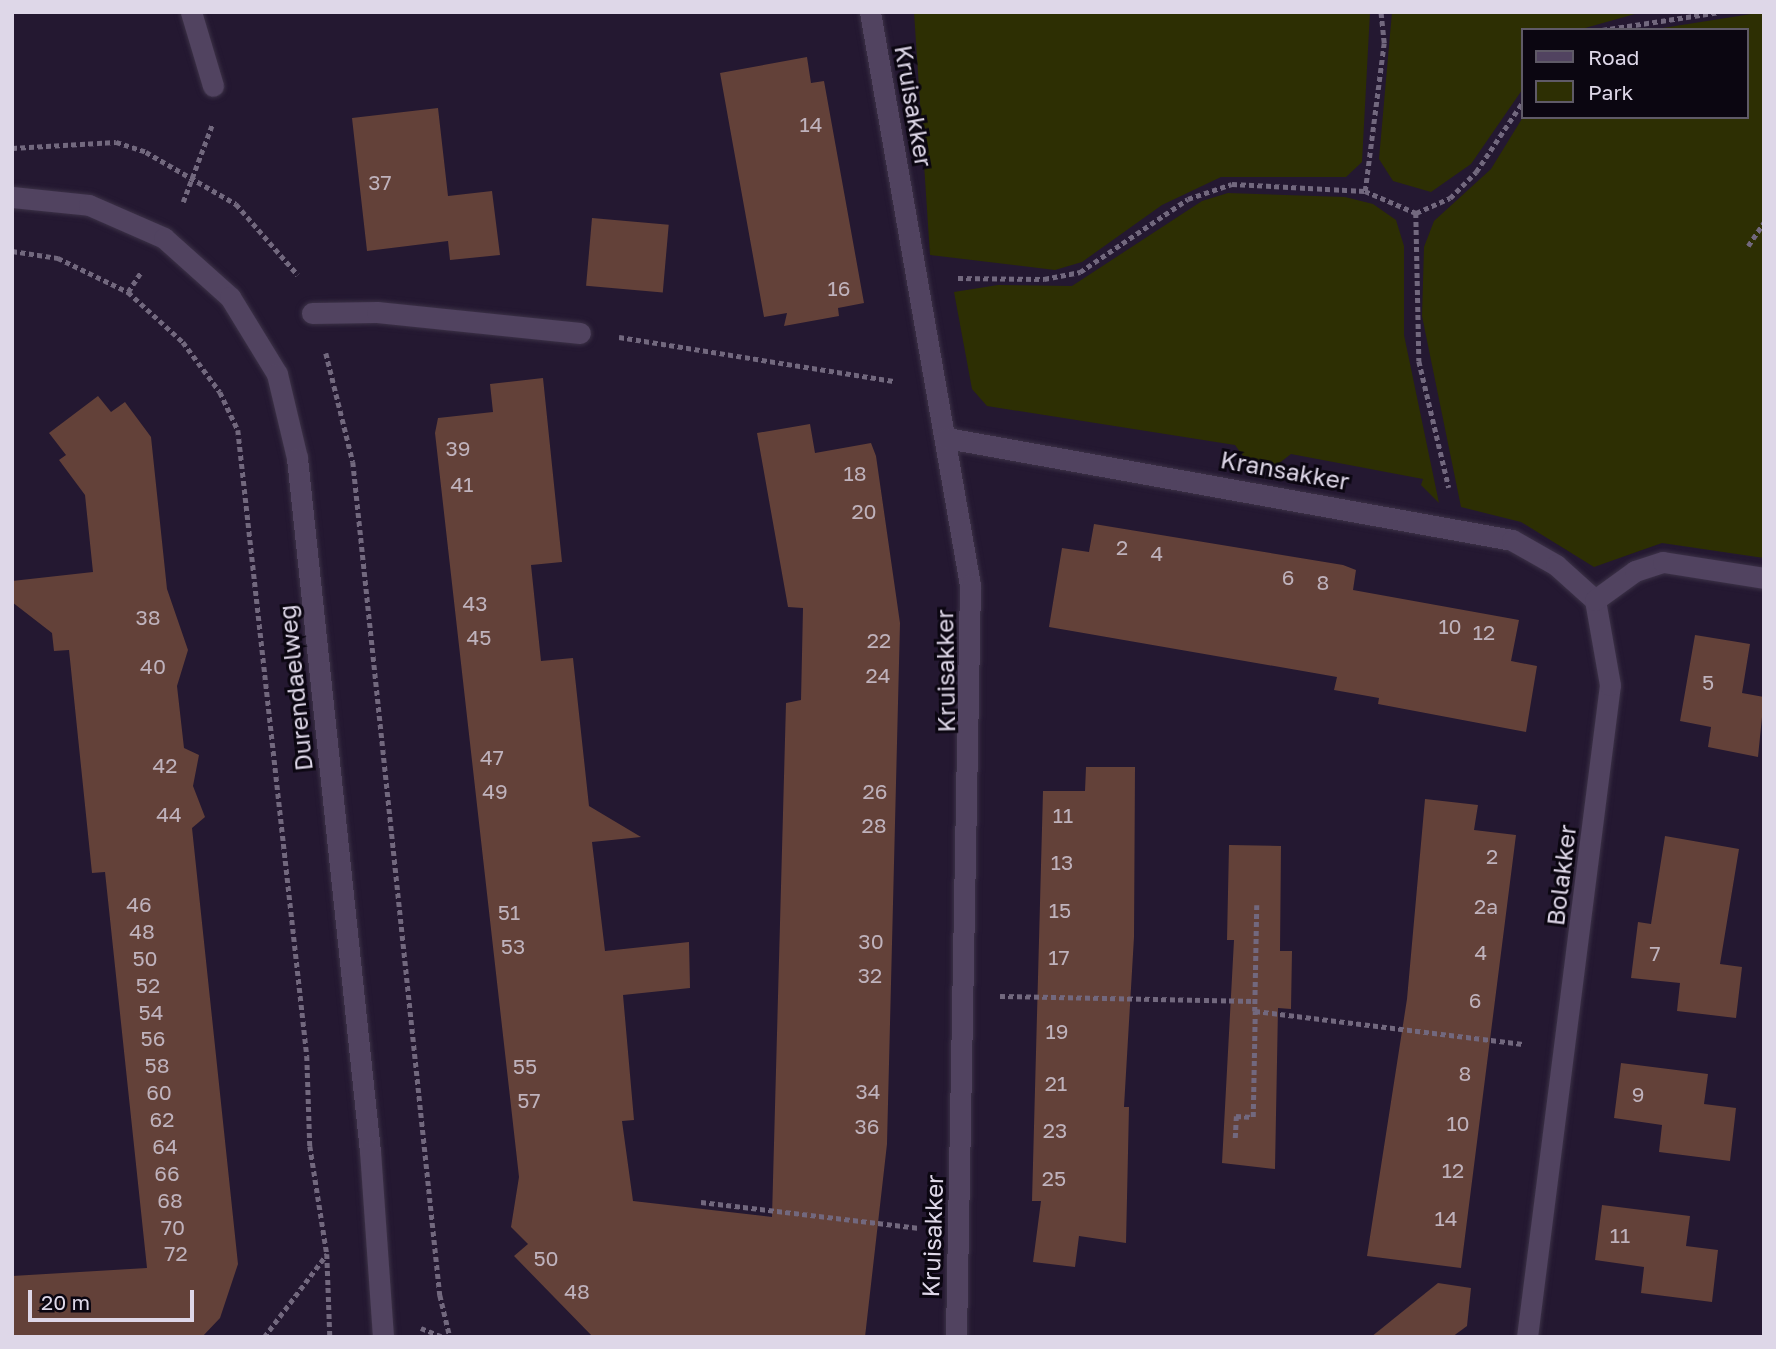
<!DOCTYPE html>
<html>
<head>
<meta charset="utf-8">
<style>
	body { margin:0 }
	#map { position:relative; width:1776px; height:1349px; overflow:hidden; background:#241831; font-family:"Golos Text",sans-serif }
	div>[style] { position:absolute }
	.green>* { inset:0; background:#2d2f03 }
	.building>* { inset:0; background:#634139; transform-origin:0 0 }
	.path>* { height:4.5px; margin-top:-2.25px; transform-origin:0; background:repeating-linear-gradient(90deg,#72687e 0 5px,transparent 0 8.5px) }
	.roads { filter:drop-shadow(0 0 2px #3c3247) drop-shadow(0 0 2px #3c3247) }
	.service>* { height:21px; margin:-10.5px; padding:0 10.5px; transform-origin:10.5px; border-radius:10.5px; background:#514360 }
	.minor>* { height:21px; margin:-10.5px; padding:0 10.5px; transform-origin:10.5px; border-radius:10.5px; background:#514360 }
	span { translate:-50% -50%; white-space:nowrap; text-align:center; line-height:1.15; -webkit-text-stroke:6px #0b0611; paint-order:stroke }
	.number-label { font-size:21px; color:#bfb2bc }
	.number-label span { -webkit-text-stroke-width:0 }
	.street-label { font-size:24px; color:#ded7e8 }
	.frame { position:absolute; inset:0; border:14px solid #ded7e8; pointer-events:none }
	.legend { position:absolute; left:1521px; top:28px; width:228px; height:91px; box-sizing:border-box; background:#0b0611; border:2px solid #5f5a67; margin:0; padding:9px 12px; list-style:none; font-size:21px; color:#ded7e8 }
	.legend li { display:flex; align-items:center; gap:14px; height:35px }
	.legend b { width:35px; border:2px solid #5f5a67 }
	.scale { position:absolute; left:28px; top:1290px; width:166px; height:32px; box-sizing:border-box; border:4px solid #ded7e8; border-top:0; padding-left:9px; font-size:21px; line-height:24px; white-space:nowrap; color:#ded7e8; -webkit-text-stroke:5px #0b0611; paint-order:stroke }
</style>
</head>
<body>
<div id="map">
	<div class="green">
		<div style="clip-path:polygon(914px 12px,1370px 12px,1362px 162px,1346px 177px,1221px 177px,1162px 205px,1082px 262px,1055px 270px,930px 255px)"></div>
		<div style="clip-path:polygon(1392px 12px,1642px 12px,1578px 30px,1522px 30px,1522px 90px,1471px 164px,1431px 192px,1393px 181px,1379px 159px)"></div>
		<div style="clip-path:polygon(1764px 12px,1764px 558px,1662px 543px,1594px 567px,1521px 522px,1461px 507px,1422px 316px,1424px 247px,1434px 221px,1491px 169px,1523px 117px,1746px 117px,1746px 30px,1650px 30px)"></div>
		<div style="clip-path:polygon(1228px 193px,1345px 197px,1373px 204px,1396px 220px,1404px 246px,1404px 335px,1439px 503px,1421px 485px,1423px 479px,1291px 454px,1274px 467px,1248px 463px,1235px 445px,987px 406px,972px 389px,954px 292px,998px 285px,1072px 286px,1202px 201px)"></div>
	</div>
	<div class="building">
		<div style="clip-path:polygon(807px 57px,811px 83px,824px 81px,864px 303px,838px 308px,839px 316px,784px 326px,787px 313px,764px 317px,720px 73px)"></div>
		<div style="clip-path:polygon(438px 108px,448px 196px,492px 191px,500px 255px,450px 260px,448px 241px,367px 251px,352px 118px)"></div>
		<div style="left:592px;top:218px;width:77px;height:68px;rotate:5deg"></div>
		<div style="clip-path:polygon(543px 378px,562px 562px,531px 565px,541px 661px,573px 658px,589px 806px,641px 837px,592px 842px,605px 951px,689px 942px,690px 988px,623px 995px,634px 1120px,622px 1121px,633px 1201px,772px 1217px,786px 703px,801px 700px,803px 608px,788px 607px,757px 433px,810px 424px,815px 453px,871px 443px,876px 456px,900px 623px,887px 1144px,865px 1337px,593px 1337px,514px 1256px,528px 1244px,511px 1227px,519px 1177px,435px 433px,438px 418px,493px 412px,490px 384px)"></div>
		<div style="clip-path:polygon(98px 396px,111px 412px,125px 402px,151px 437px,167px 589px,188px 650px,177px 686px,184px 748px,199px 755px,193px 786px,205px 817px,192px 828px,238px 1264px,220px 1318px,202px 1337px,12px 1337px,12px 1276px,147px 1268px,105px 872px,92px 873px,69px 650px,54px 651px,52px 633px,12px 602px,12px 581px,93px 572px,85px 495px,59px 460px,66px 455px,49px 433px)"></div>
		<div style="clip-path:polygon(1094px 524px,1343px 565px,1356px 570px,1353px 590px,1519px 620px,1511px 661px,1537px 666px,1526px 732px,1378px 704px,1379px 698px,1334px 690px,1337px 677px,1049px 627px,1062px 548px,1089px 552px)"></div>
		<div style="clip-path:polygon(1695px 635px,1750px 644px,1742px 693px,1764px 697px,1758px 757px,1708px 747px,1711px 727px,1680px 721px)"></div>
		<div style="clip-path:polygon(1086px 767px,1135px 767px,1134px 937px,1124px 1107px,1129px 1107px,1126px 1243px,1079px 1236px,1075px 1267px,1033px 1262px,1041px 1201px,1032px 1201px,1043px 791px,1085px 791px)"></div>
		<div style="clip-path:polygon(1425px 799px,1478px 805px,1474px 830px,1516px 835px,1461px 1268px,1367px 1256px,1407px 999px)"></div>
		<div style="clip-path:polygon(1665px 836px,1739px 849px,1720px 964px,1742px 967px,1736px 1018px,1677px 1011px,1680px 983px,1631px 978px,1638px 922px,1651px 924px)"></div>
		<div style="clip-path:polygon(1229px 845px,1281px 846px,1280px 951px,1292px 951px,1291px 1009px,1278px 1008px,1275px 1169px,1222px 1163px,1234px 940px,1227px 940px)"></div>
		<div style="clip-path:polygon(1621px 1063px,1708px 1074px,1704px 1104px,1736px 1108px,1730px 1161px,1659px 1152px,1662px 1125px,1614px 1118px)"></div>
		<div style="clip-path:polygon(1602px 1205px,1690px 1216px,1686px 1246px,1718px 1250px,1712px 1302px,1641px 1293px,1644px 1267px,1595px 1260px)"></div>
		<div style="clip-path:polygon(1438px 1283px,1471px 1288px,1467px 1326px,1452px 1337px,1371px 1337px)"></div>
	</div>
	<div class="path">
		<div style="left:1602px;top:30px;width:119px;rotate:-8.7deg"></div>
		<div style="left:12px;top:148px;width:104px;rotate:-3.3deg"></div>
		<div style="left:116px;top:142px;width:32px;rotate:18deg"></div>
		<div style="left:146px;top:152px;width:104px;rotate:30deg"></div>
		<div style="left:236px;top:204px;width:94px;rotate:48.9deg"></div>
		<div style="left:1365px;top:191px;width:149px;rotate:-82.7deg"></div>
		<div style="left:1384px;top:43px;width:31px;rotate:-96deg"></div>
		<div style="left:183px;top:202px;width:82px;rotate:-69.4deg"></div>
		<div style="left:1416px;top:213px;width:148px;rotate:88.8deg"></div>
		<div style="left:1419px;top:361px;width:130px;rotate:76.7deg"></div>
		<div style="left:1748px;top:246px;width:29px;rotate:-56deg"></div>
		<div style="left:12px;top:251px;width:47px;rotate:8.7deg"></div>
		<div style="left:58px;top:258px;width:78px;rotate:25.9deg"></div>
		<div style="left:128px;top:292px;width:74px;rotate:42.3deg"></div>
		<div style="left:183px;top:342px;width:62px;rotate:53.5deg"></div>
		<div style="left:220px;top:392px;width:42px;rotate:64.7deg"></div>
		<div style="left:238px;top:430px;width:630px;rotate:83.71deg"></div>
		<div style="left:307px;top:1056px;width:90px;rotate:88.1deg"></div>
		<div style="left:310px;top:1146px;width:109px;rotate:81.1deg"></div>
		<div style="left:327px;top:1254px;width:83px;rotate:87.9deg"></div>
		<div style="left:958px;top:278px;width:86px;rotate:0.7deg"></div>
		<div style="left:1044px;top:279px;width:37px;rotate:-11deg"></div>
		<div style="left:1080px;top:272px;width:130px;rotate:-34.1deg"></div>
		<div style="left:1188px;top:199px;width:46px;rotate:-18.8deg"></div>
		<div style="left:1232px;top:184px;width:133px;rotate:3deg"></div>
		<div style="left:1365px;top:191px;width:56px;rotate:23.3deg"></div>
		<div style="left:1416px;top:213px;width:37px;rotate:-24deg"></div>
		<div style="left:1450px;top:198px;width:37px;rotate:-45deg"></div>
		<div style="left:1476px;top:172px;width:83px;rotate:-56.3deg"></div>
		<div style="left:128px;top:292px;width:24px;rotate:-57deg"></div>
		<div style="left:619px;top:337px;width:278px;rotate:9.1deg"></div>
		<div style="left:326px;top:353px;width:112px;rotate:76.1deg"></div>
		<div style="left:353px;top:462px;width:838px;rotate:84.04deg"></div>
		<div style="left:440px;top:1295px;width:43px;rotate:76.6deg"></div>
		<div style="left:1257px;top:905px;width:106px;rotate:91.1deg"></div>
		<div style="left:1255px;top:1011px;width:270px;rotate:7deg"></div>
		<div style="left:1000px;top:996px;width:255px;rotate:1.1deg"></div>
		<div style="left:1235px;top:1138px;width:22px;rotate:-87deg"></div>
		<div style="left:1236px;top:1116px;width:17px;rotate:3deg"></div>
		<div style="left:1253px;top:1117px;width:106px;rotate:-88.9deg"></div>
		<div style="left:701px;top:1202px;width:220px;rotate:6.8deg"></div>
		<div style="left:421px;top:1328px;width:24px;rotate:22deg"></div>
		<div style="left:264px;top:1337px;width:104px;rotate:-52.8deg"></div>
	</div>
	<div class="roads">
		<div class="service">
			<div style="left:312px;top:313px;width:65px;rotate:-0.9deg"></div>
			<div style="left:377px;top:312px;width:204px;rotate:5.9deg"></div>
		</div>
		<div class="minor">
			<div style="left:191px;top:12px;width:77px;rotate:73.4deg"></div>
			<div style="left:870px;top:12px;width:582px;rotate:80.1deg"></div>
			<div style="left:970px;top:585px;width:752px;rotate:91.07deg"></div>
			<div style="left:12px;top:197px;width:77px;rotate:5.9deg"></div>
			<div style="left:89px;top:205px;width:82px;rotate:23.7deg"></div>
			<div style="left:164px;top:238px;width:89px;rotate:41.8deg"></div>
			<div style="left:230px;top:297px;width:90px;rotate:58.6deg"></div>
			<div style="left:277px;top:374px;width:86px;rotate:76.6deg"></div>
			<div style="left:297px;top:458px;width:697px;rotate:83.99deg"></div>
			<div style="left:370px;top:1151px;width:186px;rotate:86deg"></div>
			<div style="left:947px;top:438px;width:574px;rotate:10.23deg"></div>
			<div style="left:1512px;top:540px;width:51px;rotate:29.6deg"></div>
			<div style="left:1556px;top:565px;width:52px;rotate:41.9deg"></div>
			<div style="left:1527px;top:1337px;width:657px;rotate:-82.75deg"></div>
			<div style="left:1610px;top:685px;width:86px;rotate:-100deg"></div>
			<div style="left:1595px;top:600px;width:49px;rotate:-35.9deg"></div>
			<div style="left:1635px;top:571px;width:29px;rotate:-18deg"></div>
			<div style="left:1663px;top:562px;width:102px;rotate:9deg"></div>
		</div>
	</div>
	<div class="number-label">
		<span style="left:811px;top:124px">14</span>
		<span style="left:380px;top:182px">37</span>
		<span style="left:839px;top:288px">16</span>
		<span style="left:458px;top:448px">39</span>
		<span style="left:855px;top:473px">18</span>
		<span style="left:462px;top:484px">41</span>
		<span style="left:864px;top:511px">20</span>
		<span style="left:1122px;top:547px">2</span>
		<span style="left:1157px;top:553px">4</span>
		<span style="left:1288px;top:577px">6</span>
		<span style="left:1323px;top:582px">8</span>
		<span style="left:475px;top:603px">43</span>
		<span style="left:148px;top:617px">38</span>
		<span style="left:1450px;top:626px">10</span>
		<span style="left:1484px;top:632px">12</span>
		<span style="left:479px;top:637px">45</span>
		<span style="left:879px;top:640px">22</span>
		<span style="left:153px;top:666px">40</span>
		<span style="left:878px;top:675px">24</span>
		<span style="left:1708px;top:682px">5</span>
		<span style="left:492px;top:757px">47</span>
		<span style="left:165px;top:765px">42</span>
		<span style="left:495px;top:791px">49</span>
		<span style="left:875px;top:791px">26</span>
		<span style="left:169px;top:814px">44</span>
		<span style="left:1063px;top:815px">11</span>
		<span style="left:874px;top:825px">28</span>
		<span style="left:1492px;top:856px">2</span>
		<span style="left:1062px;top:862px">13</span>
		<span style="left:139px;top:904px">46</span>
		<span style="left:1486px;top:906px">2a</span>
		<span style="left:1060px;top:910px">15</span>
		<span style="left:509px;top:912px">51</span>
		<span style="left:142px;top:931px">48</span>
		<span style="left:871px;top:941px">30</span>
		<span style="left:513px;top:946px">53</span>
		<span style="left:1481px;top:952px">4</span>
		<span style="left:1655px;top:953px">7</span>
		<span style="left:1059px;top:957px">17</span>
		<span style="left:145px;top:958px">50</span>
		<span style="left:870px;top:975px">32</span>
		<span style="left:148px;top:985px">52</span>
		<span style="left:1475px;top:1000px">6</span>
		<span style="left:151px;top:1012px">54</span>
		<span style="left:1057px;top:1031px">19</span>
		<span style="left:153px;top:1038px">56</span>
		<span style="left:157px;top:1065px">58</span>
		<span style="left:525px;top:1066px">55</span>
		<span style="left:1465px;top:1073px">8</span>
		<span style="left:1056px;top:1083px">21</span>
		<span style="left:868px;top:1091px">34</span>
		<span style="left:159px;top:1092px">60</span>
		<span style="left:1638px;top:1094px">9</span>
		<span style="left:529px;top:1100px">57</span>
		<span style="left:162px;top:1119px">62</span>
		<span style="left:1458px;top:1123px">10</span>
		<span style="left:867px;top:1126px">36</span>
		<span style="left:1055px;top:1130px">23</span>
		<span style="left:165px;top:1146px">64</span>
		<span style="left:1453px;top:1170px">12</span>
		<span style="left:167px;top:1173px">66</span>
		<span style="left:1054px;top:1178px">25</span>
		<span style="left:170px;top:1200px">68</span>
		<span style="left:1446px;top:1218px">14</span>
		<span style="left:173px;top:1227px">70</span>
		<span style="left:1620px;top:1235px">11</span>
		<span style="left:176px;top:1253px">72</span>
		<span style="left:546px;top:1258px">50</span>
		<span style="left:577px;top:1291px">48</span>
	</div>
	<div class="street-label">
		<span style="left:914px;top:106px;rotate:80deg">Kruisakker</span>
		<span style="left:1285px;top:470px;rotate:10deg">Kransakker</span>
		<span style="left:945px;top:671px;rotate:-91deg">Kruisakker</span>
		<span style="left:295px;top:688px;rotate:-96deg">Durendaelweg</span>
		<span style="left:1561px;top:875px;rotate:-83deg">Bolakker</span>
		<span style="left:932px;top:1236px;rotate:-88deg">Kruisakker</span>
	</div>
	<div class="frame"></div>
	<ul class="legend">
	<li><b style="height:9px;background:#514360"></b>Road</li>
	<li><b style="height:19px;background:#2d2f03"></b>Park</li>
	</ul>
	<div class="scale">20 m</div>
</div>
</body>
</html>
